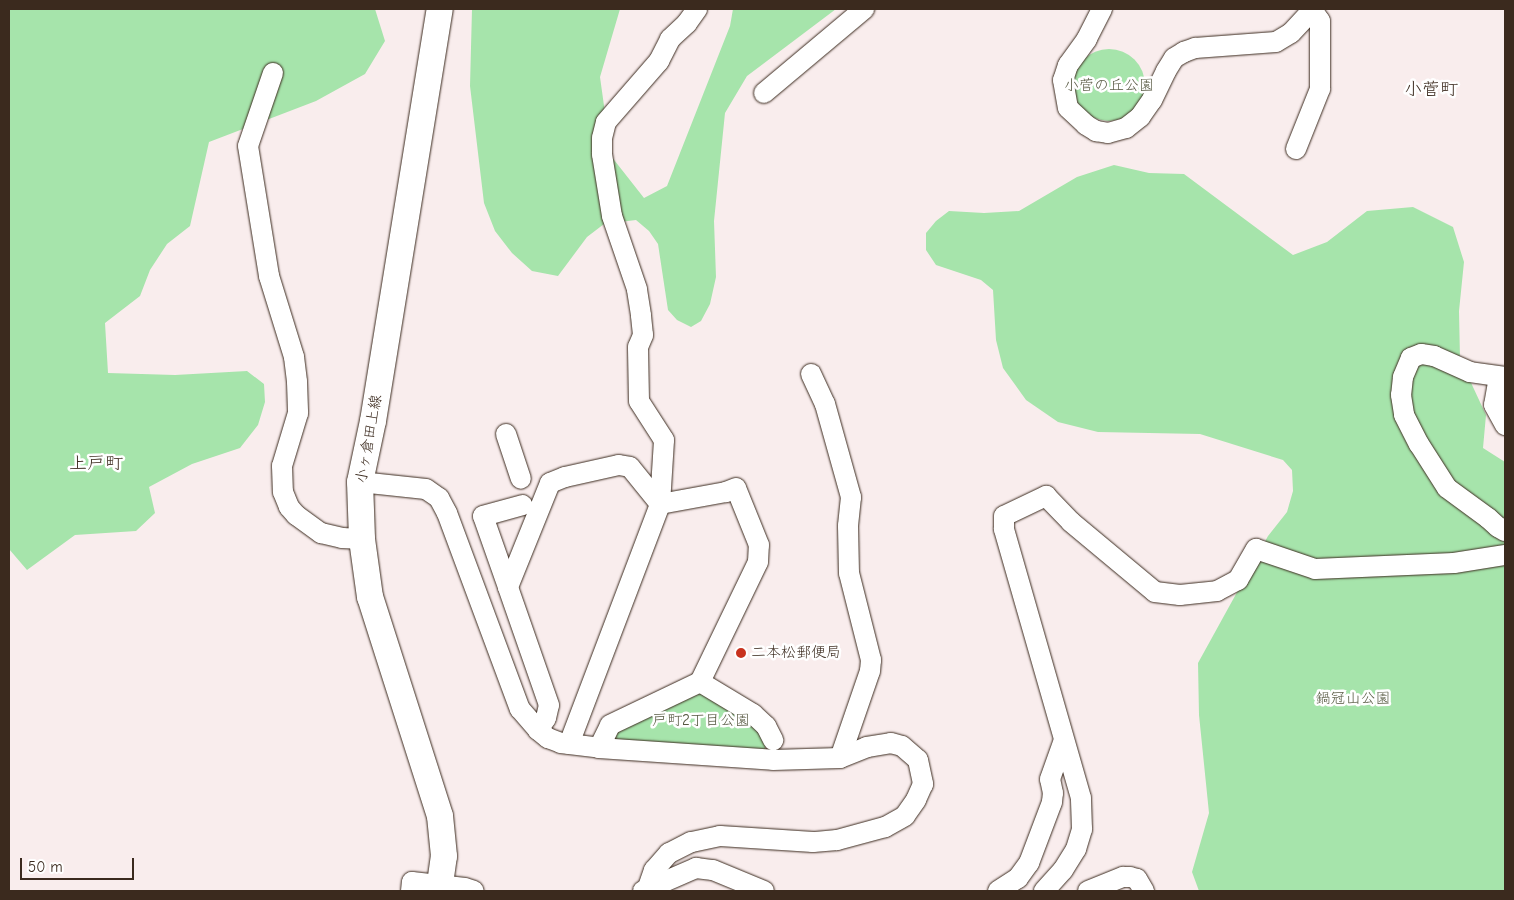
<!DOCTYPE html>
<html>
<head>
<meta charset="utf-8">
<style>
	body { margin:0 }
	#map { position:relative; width:1514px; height:900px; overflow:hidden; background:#f9eded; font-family:"Comic Neue","Klee One",sans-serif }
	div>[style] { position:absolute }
	.green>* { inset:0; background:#a6e4ab }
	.round { border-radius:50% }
	.roads { filter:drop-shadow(0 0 1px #3b2a1e) drop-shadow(0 0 1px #3b2a1e) }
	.minor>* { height:20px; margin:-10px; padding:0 10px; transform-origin:10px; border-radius:10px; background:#fff }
	.major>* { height:26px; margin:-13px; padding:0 13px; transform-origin:13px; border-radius:13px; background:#fff }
	.dots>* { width:14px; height:14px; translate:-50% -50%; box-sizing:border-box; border:2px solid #fff; border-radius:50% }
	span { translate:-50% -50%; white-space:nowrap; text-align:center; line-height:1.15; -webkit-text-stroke:5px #fff; paint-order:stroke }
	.park-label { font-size:15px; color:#565841 }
	.street-label { font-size:15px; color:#3b2a1e }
	.poi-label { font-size:15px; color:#3b2a1e }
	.left { translate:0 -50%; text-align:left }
	.quarter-label { font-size:18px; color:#3b2a1e }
	.frame { position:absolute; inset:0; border:10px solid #3b2a1e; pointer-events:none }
	.scale { position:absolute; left:20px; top:858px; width:114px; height:22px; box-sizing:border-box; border:2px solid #3b2a1e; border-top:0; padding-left:6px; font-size:15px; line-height:18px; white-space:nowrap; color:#3b2a1e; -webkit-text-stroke:4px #fff; paint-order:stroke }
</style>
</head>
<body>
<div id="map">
	<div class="green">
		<div style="clip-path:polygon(9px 9px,375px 9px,385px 41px,365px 74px,316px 101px,209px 142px,190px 226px,167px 244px,150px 270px,140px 296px,105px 323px,108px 373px,175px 375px,247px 371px,264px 384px,265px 402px,258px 425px,240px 448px,192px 464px,149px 487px,155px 513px,136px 531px,75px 535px,27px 570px,9px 549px)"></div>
		<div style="clip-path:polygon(472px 9px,620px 9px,600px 77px,611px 156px,644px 198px,667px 186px,730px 26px,733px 9px,836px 9px,747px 76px,725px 113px,714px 221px,716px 277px,710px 304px,701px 321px,691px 327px,677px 320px,668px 310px,658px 244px,649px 231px,636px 220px,604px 224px,587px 237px,558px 276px,532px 271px,512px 253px,495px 231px,484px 203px,470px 86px)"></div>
		<div class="round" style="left:1073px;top:49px;width:72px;height:72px"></div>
		<div style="clip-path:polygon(1114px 165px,1149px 173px,1184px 174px,1293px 255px,1327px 242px,1367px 211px,1413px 207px,1453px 227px,1464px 262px,1459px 311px,1460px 359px,1486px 415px,1483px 448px,1505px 462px,1505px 891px,1199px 891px,1192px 872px,1209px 813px,1199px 715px,1198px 663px,1268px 536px,1287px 512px,1293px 491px,1292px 470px,1283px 460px,1200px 434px,1098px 432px,1058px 422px,1026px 400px,1003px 368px,996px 340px,993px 290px,981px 280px,936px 265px,926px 250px,926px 233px,936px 221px,949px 211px,984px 213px,1019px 211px,1077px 177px)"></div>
		<div style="clip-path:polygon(701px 693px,753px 721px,765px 740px,765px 750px,611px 740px,616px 731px)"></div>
	</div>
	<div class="roads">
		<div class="minor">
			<div style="left:1102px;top:9px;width:34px;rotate:117deg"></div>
			<div style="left:1087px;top:39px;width:32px;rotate:126deg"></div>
			<div style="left:1068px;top:65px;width:16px;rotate:108deg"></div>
			<div style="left:1063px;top:80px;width:28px;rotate:80deg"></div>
			<div style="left:1068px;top:108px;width:25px;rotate:43deg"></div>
			<div style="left:1086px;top:125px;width:12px;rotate:31deg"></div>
			<div style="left:1096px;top:131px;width:12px;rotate:9deg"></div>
			<div style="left:1108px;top:133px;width:19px;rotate:-16deg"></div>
			<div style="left:1126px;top:128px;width:18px;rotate:-38deg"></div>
			<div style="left:1140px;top:117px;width:21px;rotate:-55deg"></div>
			<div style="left:1152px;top:100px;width:32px;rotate:-64deg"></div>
			<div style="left:1166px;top:71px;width:15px;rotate:-58deg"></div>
			<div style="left:1174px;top:58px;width:12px;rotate:-31deg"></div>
			<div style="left:1184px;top:52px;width:12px;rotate:-20deg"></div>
			<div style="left:1195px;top:48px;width:81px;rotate:-4.2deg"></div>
			<div style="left:1276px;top:42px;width:17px;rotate:-31deg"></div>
			<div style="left:1291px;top:33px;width:33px;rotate:-47deg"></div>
			<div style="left:273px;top:73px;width:77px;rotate:108.9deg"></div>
			<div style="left:248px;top:146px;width:132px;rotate:80.8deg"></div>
			<div style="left:269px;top:276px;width:85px;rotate:72.8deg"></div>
			<div style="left:294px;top:357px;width:25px;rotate:83deg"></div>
			<div style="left:297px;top:382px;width:31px;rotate:88deg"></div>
			<div style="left:298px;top:413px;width:55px;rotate:106.8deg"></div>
			<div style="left:282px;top:466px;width:26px;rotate:88deg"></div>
			<div style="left:283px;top:492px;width:16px;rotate:68deg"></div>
			<div style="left:289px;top:507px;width:11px;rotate:49deg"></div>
			<div style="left:296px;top:515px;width:31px;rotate:36deg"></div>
			<div style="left:321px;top:533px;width:22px;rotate:13deg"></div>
			<div style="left:342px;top:538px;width:20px;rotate:3deg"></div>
			<div style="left:764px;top:93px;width:131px;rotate:-40deg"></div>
			<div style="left:1296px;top:149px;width:65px;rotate:-68.2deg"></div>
			<div style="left:1320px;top:89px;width:68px;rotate:-90deg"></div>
			<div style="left:1320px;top:21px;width:12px;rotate:-125deg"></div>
			<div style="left:811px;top:374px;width:33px;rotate:65deg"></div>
			<div style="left:825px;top:404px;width:97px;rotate:74.4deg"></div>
			<div style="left:851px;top:497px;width:29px;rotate:96deg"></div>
			<div style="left:848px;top:526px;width:47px;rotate:88.8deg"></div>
			<div style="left:849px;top:573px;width:90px;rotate:75.8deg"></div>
			<div style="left:871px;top:660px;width:11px;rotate:95deg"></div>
			<div style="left:870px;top:671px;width:92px;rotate:109deg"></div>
			<div style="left:1499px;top:377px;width:28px;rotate:100deg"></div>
			<div style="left:1494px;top:405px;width:23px;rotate:61deg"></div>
			<div style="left:1505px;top:377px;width:35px;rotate:-172deg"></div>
			<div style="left:1470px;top:372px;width:39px;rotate:-156deg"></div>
			<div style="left:1434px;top:356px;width:13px;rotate:-171deg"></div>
			<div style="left:1421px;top:354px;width:11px;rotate:158deg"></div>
			<div style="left:1411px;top:358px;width:21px;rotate:113deg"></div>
			<div style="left:1403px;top:377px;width:18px;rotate:96deg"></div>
			<div style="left:1401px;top:395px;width:20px;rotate:81deg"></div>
			<div style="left:1404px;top:415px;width:33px;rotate:63deg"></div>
			<div style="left:1419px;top:444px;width:52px;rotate:57.5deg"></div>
			<div style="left:1447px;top:488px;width:51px;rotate:36.2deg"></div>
			<div style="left:1488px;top:518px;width:13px;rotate:42deg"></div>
			<div style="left:1498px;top:527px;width:8px;rotate:30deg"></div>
			<div style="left:506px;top:434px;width:47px;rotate:71.6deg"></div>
			<div style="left:360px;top:482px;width:66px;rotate:6.1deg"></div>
			<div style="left:426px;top:489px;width:16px;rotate:35deg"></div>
			<div style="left:439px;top:498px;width:17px;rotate:62deg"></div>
			<div style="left:447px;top:513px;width:209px;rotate:69.6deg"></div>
			<div style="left:520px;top:709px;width:28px;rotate:49deg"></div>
			<div style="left:538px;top:730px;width:13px;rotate:39deg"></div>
			<div style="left:548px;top:738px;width:14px;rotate:21deg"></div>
			<div style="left:561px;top:743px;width:38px;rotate:7deg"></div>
			<div style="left:599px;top:748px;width:174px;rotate:3.9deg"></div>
			<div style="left:773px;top:760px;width:67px;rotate:-1.7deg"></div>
			<div style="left:840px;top:758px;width:29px;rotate:-22deg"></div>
			<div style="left:867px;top:747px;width:24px;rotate:-9deg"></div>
			<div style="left:891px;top:743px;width:11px;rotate:15deg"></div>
			<div style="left:902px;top:746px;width:21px;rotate:41deg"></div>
			<div style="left:918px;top:760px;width:25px;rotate:78deg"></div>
			<div style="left:923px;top:784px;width:17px;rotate:114deg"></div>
			<div style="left:916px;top:800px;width:19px;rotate:125deg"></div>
			<div style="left:905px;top:816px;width:23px;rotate:151deg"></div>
			<div style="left:885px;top:827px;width:50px;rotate:164.8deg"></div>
			<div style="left:837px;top:840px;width:24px;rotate:175deg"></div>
			<div style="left:813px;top:842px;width:93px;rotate:-176.3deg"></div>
			<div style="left:720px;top:836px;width:30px;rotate:168deg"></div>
			<div style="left:691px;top:842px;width:25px;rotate:153deg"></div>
			<div style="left:669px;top:853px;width:23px;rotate:131deg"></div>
			<div style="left:654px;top:870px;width:21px;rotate:109deg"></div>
			<div style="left:508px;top:587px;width:75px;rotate:-109.4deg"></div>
			<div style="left:483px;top:516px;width:41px;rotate:-15.4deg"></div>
			<div style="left:700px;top:682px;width:62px;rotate:31.1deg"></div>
			<div style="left:753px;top:714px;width:18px;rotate:43deg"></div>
			<div style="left:766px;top:726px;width:16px;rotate:63deg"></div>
			<div style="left:538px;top:730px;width:14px;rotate:-56deg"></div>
			<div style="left:546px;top:718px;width:13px;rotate:-77deg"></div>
			<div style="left:549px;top:705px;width:125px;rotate:-109.2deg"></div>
			<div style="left:508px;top:587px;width:112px;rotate:-68deg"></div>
			<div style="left:550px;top:483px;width:16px;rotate:-22deg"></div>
			<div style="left:565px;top:477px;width:55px;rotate:-12.5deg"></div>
			<div style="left:619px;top:465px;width:11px;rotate:10deg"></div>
			<div style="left:630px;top:467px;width:48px;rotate:51deg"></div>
			<div style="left:569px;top:744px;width:257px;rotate:-69.2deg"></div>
			<div style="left:660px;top:504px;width:64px;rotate:-86.4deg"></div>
			<div style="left:664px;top:440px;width:46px;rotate:-122.7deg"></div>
			<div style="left:639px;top:401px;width:54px;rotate:-91.1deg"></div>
			<div style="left:638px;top:347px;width:13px;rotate:-67deg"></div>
			<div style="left:643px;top:335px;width:20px;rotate:-96deg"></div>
			<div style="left:641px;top:315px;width:26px;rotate:-99deg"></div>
			<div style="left:637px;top:289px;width:77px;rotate:-108.9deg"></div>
			<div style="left:612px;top:216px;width:63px;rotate:-99.2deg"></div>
			<div style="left:602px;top:154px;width:16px;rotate:-90deg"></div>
			<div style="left:602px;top:138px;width:16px;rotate:-76deg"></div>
			<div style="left:606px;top:122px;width:81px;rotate:-49deg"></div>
			<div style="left:659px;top:61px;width:25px;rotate:-63deg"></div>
			<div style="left:670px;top:39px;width:23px;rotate:-43deg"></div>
			<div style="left:687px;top:23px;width:17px;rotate:-54deg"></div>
			<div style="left:599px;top:748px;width:25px;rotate:-64deg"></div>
			<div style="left:610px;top:725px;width:100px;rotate:-25.5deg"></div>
			<div style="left:700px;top:682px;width:133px;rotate:-64.2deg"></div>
			<div style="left:758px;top:562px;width:17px;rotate:-87deg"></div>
			<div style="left:759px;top:545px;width:61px;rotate:-112deg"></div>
			<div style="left:736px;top:488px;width:11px;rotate:158deg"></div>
			<div style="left:726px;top:492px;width:67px;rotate:169.7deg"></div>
			<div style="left:411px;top:891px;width:9px;rotate:-84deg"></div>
			<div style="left:412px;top:882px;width:53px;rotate:6.5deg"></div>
			<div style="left:465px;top:888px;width:9px;rotate:18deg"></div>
			<div style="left:643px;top:891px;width:58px;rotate:-23.5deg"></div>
			<div style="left:696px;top:868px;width:17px;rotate:7deg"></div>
			<div style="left:713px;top:870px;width:55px;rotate:22.4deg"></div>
			<div style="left:998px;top:891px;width:24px;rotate:-33deg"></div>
			<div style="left:1018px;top:878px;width:19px;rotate:-54deg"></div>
			<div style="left:1029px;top:863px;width:65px;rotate:-69.3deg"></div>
			<div style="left:1052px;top:802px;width:9px;rotate:-84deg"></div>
			<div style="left:1053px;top:793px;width:14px;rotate:-102deg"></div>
			<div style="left:1050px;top:779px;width:41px;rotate:-70.3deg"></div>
			<div style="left:1044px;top:891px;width:28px;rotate:-48deg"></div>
			<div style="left:1063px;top:870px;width:25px;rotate:-58deg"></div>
			<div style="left:1076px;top:849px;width:21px;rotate:-73deg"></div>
			<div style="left:1082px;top:829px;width:31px;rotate:-92deg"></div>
			<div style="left:1081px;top:798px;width:280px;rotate:-106deg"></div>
			<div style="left:1004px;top:529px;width:13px;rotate:-90deg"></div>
			<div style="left:1004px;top:516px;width:47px;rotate:-25.5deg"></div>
			<div style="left:1046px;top:496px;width:36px;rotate:46deg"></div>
			<div style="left:1071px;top:522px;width:109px;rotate:39.8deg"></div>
			<div style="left:1155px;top:592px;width:25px;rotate:7deg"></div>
			<div style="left:1180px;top:595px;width:37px;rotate:-6deg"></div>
			<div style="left:1217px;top:591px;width:24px;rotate:-28deg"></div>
			<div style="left:1238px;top:580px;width:36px;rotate:-60deg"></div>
			<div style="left:1256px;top:549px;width:62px;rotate:18.7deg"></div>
			<div style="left:1315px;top:569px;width:139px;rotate:-2.5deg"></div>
			<div style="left:1454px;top:563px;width:52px;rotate:-8.9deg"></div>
			<div style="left:1088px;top:891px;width:38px;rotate:-22deg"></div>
			<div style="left:1123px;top:877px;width:7px"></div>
			<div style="left:1130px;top:877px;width:7px;rotate:16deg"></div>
			<div style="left:1137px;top:879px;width:14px;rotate:60deg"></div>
		</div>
		<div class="major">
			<div style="left:439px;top:891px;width:35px;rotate:-82deg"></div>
			<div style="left:444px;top:856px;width:40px;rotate:-95.7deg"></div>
			<div style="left:440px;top:816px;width:230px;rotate:-107.7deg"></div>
			<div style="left:370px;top:597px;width:59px;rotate:-97.9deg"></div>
			<div style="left:362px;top:539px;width:57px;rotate:-92deg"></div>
			<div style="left:360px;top:482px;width:62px;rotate:-78deg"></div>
			<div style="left:373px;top:421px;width:417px;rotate:-80.8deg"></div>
		</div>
	</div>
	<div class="dots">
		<div style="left:741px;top:653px;background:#c8321e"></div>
	</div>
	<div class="park-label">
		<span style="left:1109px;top:86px">小菅の丘公園</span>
		<span style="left:1353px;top:699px">鍋冠山公園</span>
		<span style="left:701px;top:721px">戸町2丁目公園</span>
	</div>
	<div class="street-label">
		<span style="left:369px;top:439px;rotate:-80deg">小ヶ倉田上線</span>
	</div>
	<div class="poi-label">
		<span class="left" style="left:751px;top:653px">二本松郵便局</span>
	</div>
	<div class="quarter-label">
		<span style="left:1431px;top:90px">小菅町</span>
		<span style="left:96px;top:464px">上戸町</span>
	</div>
	<div class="frame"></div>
	<div class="scale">50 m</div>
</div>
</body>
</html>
